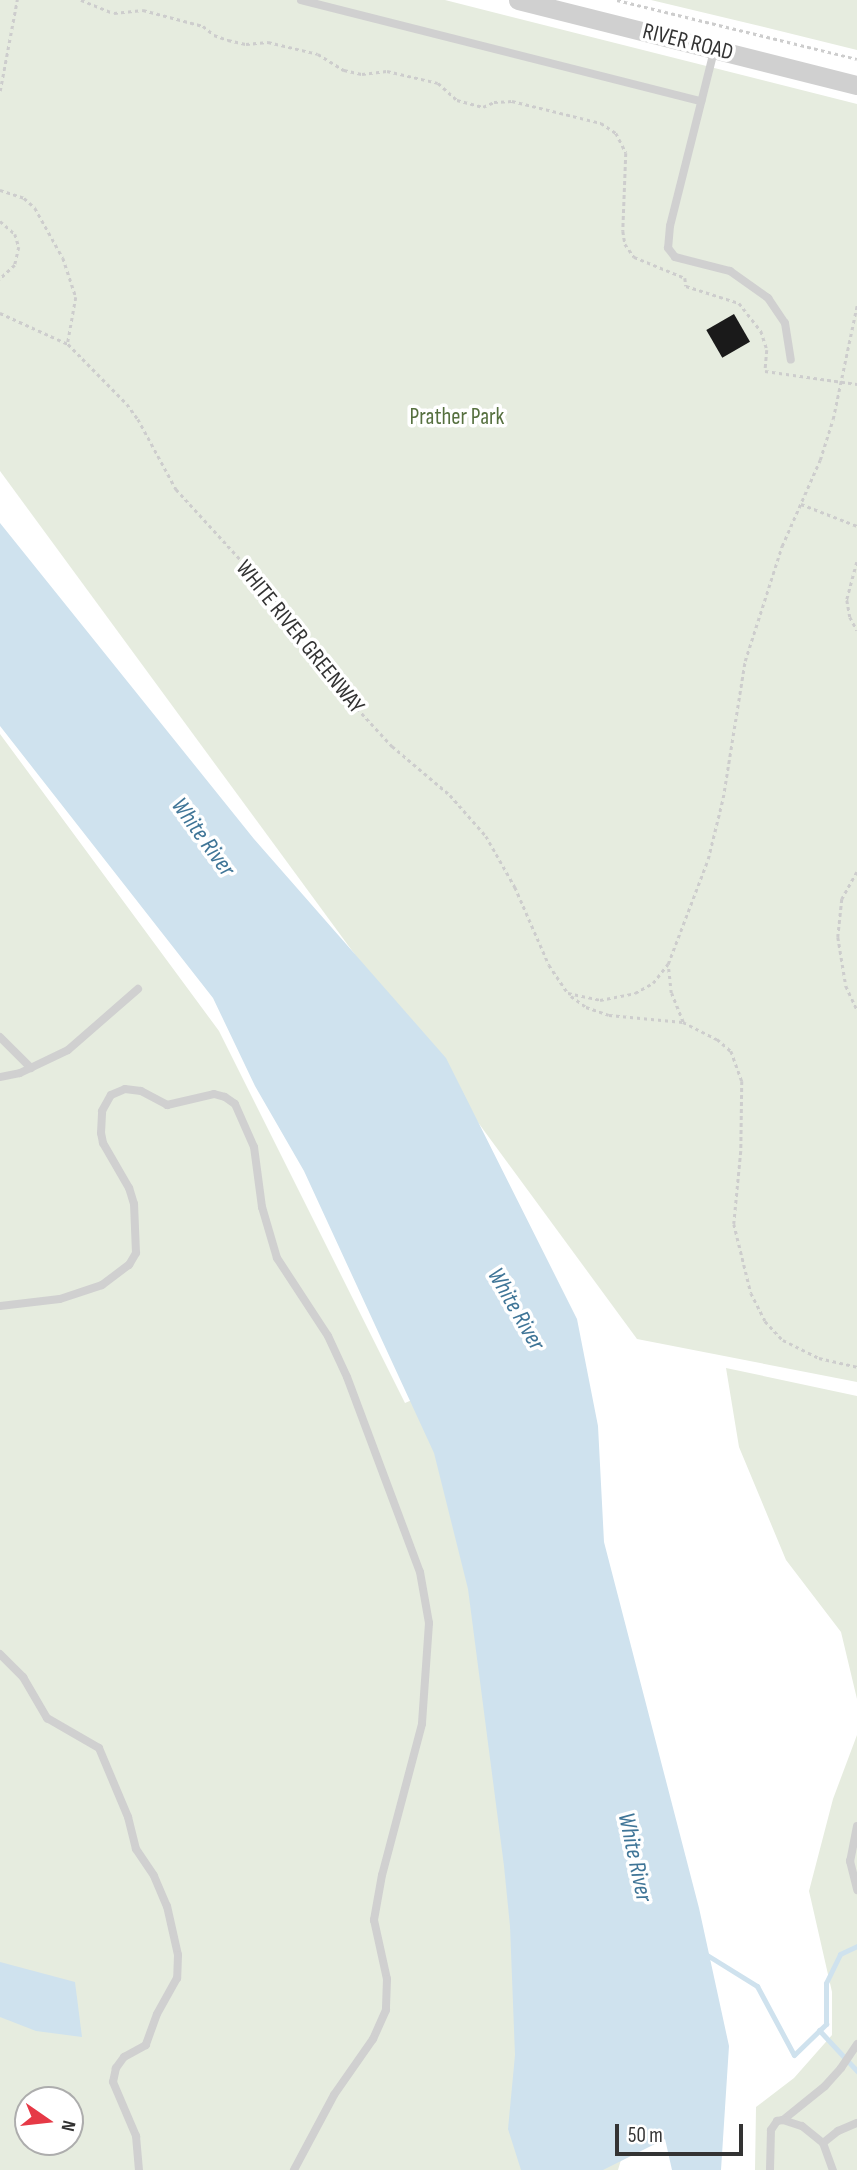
<!DOCTYPE html>
<html>
<head>
<meta charset="utf-8">
<style>
	body { margin:0 }
	#map { position:relative; width:857px; height:2170px; overflow:hidden; background:#fff; font-family:"Sofia Sans Condensed",sans-serif }
	div>[style] { position:absolute }
	.green>* { inset:0; background:#e6ecdf }
	.water>* { inset:0; background:#cfe2ee }
	.stream>* { height:5px; margin:-2.5px; padding:0 2.5px; transform-origin:2.5px; border-radius:2.5px; background:#cfe2ee }
	.building>* { inset:0; background:#1a1a1a; transform-origin:0 0 }
	.path>* { height:2.5px; margin-top:-1.25px; transform-origin:0; background:repeating-linear-gradient(90deg,#cdcdcd 0 3.5px,transparent 0 7px) }
	.service>* { height:8px; margin:-4px; padding:0 4px; transform-origin:4px; border-radius:4px; background:#d0d0d0 }
	.tertiary>* { height:19px; margin:-9.5px; padding:0 9.5px; transform-origin:9.5px; border-radius:9.5px; background:#d0d0d0 }
	span { translate:-50% -50%; white-space:nowrap; text-align:center; line-height:1.15; -webkit-text-stroke:7px #fff; paint-order:stroke }
	.street-label { font-size:23px; color:#333 }
	.park-label { font-size:23px; color:#56703f }
	.water-label { font-size:24px; color:#3f7597; font-style:italic }
	.north { position:absolute; left:14px; top:2086px; width:70px; height:70px; box-sizing:border-box; background:#fff; border:2px solid #adadad; border-radius:50%; rotate:104deg; font-size:19px; font-weight:700; line-height:28px; text-align:center; color:#333 }
	.north::after { content:''; display:block; margin:auto; width:24px; height:32px; background:#e63946; clip-path:polygon(50% 0,100% 100%,50% 72%,0 100%) }
	.scale { position:absolute; left:615px; top:2124px; width:128px; height:32px; box-sizing:border-box; border:4px solid #333; border-top:0; padding-left:9px; font-size:21px; line-height:24px; white-space:nowrap; color:#333; -webkit-text-stroke:5px #fff; paint-order:stroke }
</style>
</head>
<body>
<div id="map">
	<div class="green">
		<div style="clip-path:polygon(0 0,445px 0,857px 104px,857px 1382px,637px 1339px,0 471px)"></div>
		<div style="clip-path:polygon(651px 0,857px 0,857px 50px,768px 28px)"></div>
		<div style="clip-path:polygon(evenodd,0 734px,219px 1031px,405px 1403px,442px 1387px,629px 2133px,618px 2170px,0 2170px,0 734px,28px 2100px,70px 2100px,70px 2142px,28px 2142px,28px 2100px)"></div>
		<div style="clip-path:polygon(726px 1368px,857px 1396px,857px 1699px,841px 1632px,786px 1560px,739px 1447px)"></div>
		<div style="clip-path:polygon(857px 1735px,857px 2170px,755px 2170px,756px 2107px,794px 2078px,832px 2035px,832px 1992px,809px 1891px,833px 1799px)"></div>
	</div>
	<div class="water">
		<div style="clip-path:polygon(0 523px,254px 839px,446px 1058px,577px 1319px,598px 1426px,604px 1542px,699px 1908px,729px 2046px,721px 2170px,672px 2170px,665px 2139px,603px 2170px,521px 2170px,508px 2129px,515px 2055px,510px 1926px,504px 1866px,468px 1589px,434px 1453px,304px 1171px,255px 1086px,213px 998px,0 726px)"></div>
		<div style="clip-path:polygon(0 1962px,75px 1982px,82px 2037px,36px 2031px,0 2017px)"></div>
	</div>
	<div class="stream">
		<div style="left:707px;top:1955px;width:59px;rotate:31.8deg"></div>
		<div style="left:757px;top:1986px;width:78px;rotate:61.8deg"></div>
		<div style="left:794px;top:2055px;width:45px;rotate:-44.1deg"></div>
		<div style="left:826px;top:2024px;width:41px;rotate:-90deg"></div>
		<div style="left:826px;top:1983px;width:32px;rotate:-64deg"></div>
		<div style="left:840px;top:1954px;width:19px;rotate:-25deg"></div>
		<div style="left:819px;top:2030px;width:56px;rotate:47.2deg"></div>
	</div>
	<div class="building">
		<div style="left:734px;top:314px;width:32px;height:32px;rotate:60deg"></div>
	</div>
	<div class="path">
		<div style="left:81px;top:0;width:35px;rotate:22deg"></div>
		<div style="left:114px;top:13px;width:29px;rotate:-6deg"></div>
		<div style="left:143px;top:10px;width:62px;rotate:14.9deg"></div>
		<div style="left:203px;top:26px;width:14px;rotate:39deg"></div>
		<div style="left:214px;top:35px;width:15px;rotate:20deg"></div>
		<div style="left:228px;top:40px;width:18px;rotate:13deg"></div>
		<div style="left:246px;top:44px;width:22px;rotate:-5deg"></div>
		<div style="left:268px;top:42px;width:51px;rotate:13.5deg"></div>
		<div style="left:318px;top:54px;width:31px;rotate:32deg"></div>
		<div style="left:344px;top:70px;width:18px;rotate:13deg"></div>
		<div style="left:362px;top:74px;width:25px;rotate:-7deg"></div>
		<div style="left:387px;top:71px;width:52px;rotate:13.2deg"></div>
		<div style="left:438px;top:83px;width:25px;rotate:42deg"></div>
		<div style="left:457px;top:100px;width:27px;rotate:15deg"></div>
		<div style="left:483px;top:107px;width:12px;rotate:-24deg"></div>
		<div style="left:494px;top:102px;width:18px;rotate:-3deg"></div>
		<div style="left:512px;top:101px;width:92px;rotate:13.9deg"></div>
		<div style="left:601px;top:123px;width:18px;rotate:34deg"></div>
		<div style="left:616px;top:133px;width:22px;rotate:63deg"></div>
		<div style="left:626px;top:153px;width:78px;rotate:92.2deg"></div>
		<div style="left:623px;top:231px;width:13px;rotate:81deg"></div>
		<div style="left:625px;top:244px;width:16px;rotate:55deg"></div>
		<div style="left:634px;top:257px;width:55px;rotate:22.4deg"></div>
		<div style="left:685px;top:278px;width:8px;rotate:83deg"></div>
		<div style="left:686px;top:286px;width:56px;rotate:17.8deg"></div>
		<div style="left:739px;top:303px;width:36px;rotate:52deg"></div>
		<div style="left:761px;top:331px;width:20px;rotate:72deg"></div>
		<div style="left:767px;top:350px;width:21px;rotate:95deg"></div>
		<div style="left:765px;top:371px;width:93px;rotate:8deg"></div>
		<div style="left:617px;top:0;width:247px;rotate:13.8deg"></div>
		<div style="left:0;top:91px;width:93px;rotate:-79.4deg"></div>
		<div style="left:0;top:190px;width:25px;rotate:18deg"></div>
		<div style="left:24px;top:198px;width:15px;rotate:42deg"></div>
		<div style="left:35px;top:208px;width:57px;rotate:60.8deg"></div>
		<div style="left:63px;top:258px;width:41px;rotate:71.6deg"></div>
		<div style="left:76px;top:297px;width:46px;rotate:100.1deg"></div>
		<div style="left:0;top:221px;width:20px;rotate:41deg"></div>
		<div style="left:15px;top:234px;width:14px;rotate:73deg"></div>
		<div style="left:19px;top:247px;width:18px;rotate:103deg"></div>
		<div style="left:15px;top:265px;width:21px;rotate:137deg"></div>
		<div style="left:0;top:313px;width:75px;rotate:24.5deg"></div>
		<div style="left:68px;top:344px;width:84px;rotate:45.5deg"></div>
		<div style="left:127px;top:404px;width:19px;rotate:54deg"></div>
		<div style="left:138px;top:419px;width:80px;rotate:61.5deg"></div>
		<div style="left:176px;top:489px;width:141px;rotate:47.6deg"></div>
		<div style="left:271px;top:593px;width:144px;rotate:53.2deg"></div>
		<div style="left:357px;top:708px;width:52px;rotate:47.4deg"></div>
		<div style="left:392px;top:746px;width:76px;rotate:40.2deg"></div>
		<div style="left:450px;top:795px;width:55px;rotate:48.7deg"></div>
		<div style="left:486px;top:836px;width:59px;rotate:60.4deg"></div>
		<div style="left:515px;top:887px;width:85px;rotate:66.4deg"></div>
		<div style="left:549px;top:965px;width:34px;rotate:56deg"></div>
		<div style="left:568px;top:993px;width:33px;rotate:12deg"></div>
		<div style="left:600px;top:1000px;width:36px;rotate:-11deg"></div>
		<div style="left:635px;top:993px;width:21px;rotate:-29deg"></div>
		<div style="left:653px;top:983px;width:24px;rotate:-52deg"></div>
		<div style="left:801px;top:504px;width:60px;rotate:21.4deg"></div>
		<div style="left:857px;top:562px;width:39px;rotate:105deg"></div>
		<div style="left:847px;top:600px;width:17px;rotate:80deg"></div>
		<div style="left:850px;top:617px;width:15px;rotate:62deg"></div>
		<div style="left:857px;top:872px;width:31px;rotate:119deg"></div>
		<div style="left:842px;top:899px;width:38px;rotate:96deg"></div>
		<div style="left:838px;top:937px;width:50px;rotate:80.7deg"></div>
		<div style="left:846px;top:986px;width:26px;rotate:65deg"></div>
		<div style="left:571px;top:996px;width:19px;rotate:36deg"></div>
		<div style="left:586px;top:1007px;width:24px;rotate:19deg"></div>
		<div style="left:609px;top:1015px;width:74px;rotate:5.4deg"></div>
		<div style="left:683px;top:1022px;width:38px;rotate:27deg"></div>
		<div style="left:717px;top:1039px;width:18px;rotate:41deg"></div>
		<div style="left:731px;top:1051px;width:32px;rotate:70deg"></div>
		<div style="left:742px;top:1081px;width:70px;rotate:90.8deg"></div>
		<div style="left:741px;top:1151px;width:73px;rotate:95.5deg"></div>
		<div style="left:734px;top:1224px;width:71px;rotate:76.2deg"></div>
		<div style="left:751px;top:1293px;width:31px;rotate:63deg"></div>
		<div style="left:765px;top:1321px;width:26px;rotate:47deg"></div>
		<div style="left:783px;top:1340px;width:40px;rotate:26.6deg"></div>
		<div style="left:819px;top:1358px;width:39px;rotate:13deg"></div>
		<div style="left:683px;top:1022px;width:31px;rotate:-112deg"></div>
		<div style="left:671px;top:993px;width:29px;rotate:-96deg"></div>
		<div style="left:668px;top:964px;width:112px;rotate:-69.1deg"></div>
		<div style="left:708px;top:859px;width:63px;rotate:-76.2deg"></div>
		<div style="left:723px;top:798px;width:139px;rotate:-80.9deg"></div>
		<div style="left:745px;top:661px;width:121px;rotate:-72.2deg"></div>
		<div style="left:782px;top:546px;width:94px;rotate:-66.2deg"></div>
		<div style="left:820px;top:460px;width:43px;rotate:-72.4deg"></div>
		<div style="left:833px;top:419px;width:116px;rotate:-78.1deg"></div>
	</div>
	<div class="service">
		<div style="left:301px;top:0;width:413px;rotate:14.2deg"></div>
		<div style="left:714px;top:51px;width:180px;rotate:104.1deg"></div>
		<div style="left:670px;top:226px;width:22px;rotate:95deg"></div>
		<div style="left:668px;top:248px;width:11px;rotate:52deg"></div>
		<div style="left:675px;top:257px;width:57px;rotate:14.3deg"></div>
		<div style="left:730px;top:271px;width:47px;rotate:35.4deg"></div>
		<div style="left:768px;top:298px;width:30px;rotate:56deg"></div>
		<div style="left:785px;top:323px;width:37px;rotate:81deg"></div>
		<div style="left:0;top:1037px;width:44px;rotate:45deg"></div>
		<div style="left:0;top:1077px;width:20px;rotate:-11deg"></div>
		<div style="left:20px;top:1073px;width:53px;rotate:-25.6deg"></div>
		<div style="left:68px;top:1050px;width:93px;rotate:-41.1deg"></div>
		<div style="left:0;top:1306px;width:60px;rotate:-6.7deg"></div>
		<div style="left:60px;top:1299px;width:44px;rotate:-18.4deg"></div>
		<div style="left:102px;top:1285px;width:34px;rotate:-37deg"></div>
		<div style="left:129px;top:1265px;width:14px;rotate:-60deg"></div>
		<div style="left:136px;top:1253px;width:49px;rotate:-92.3deg"></div>
		<div style="left:134px;top:1204px;width:17px;rotate:-107deg"></div>
		<div style="left:129px;top:1188px;width:52px;rotate:-120deg"></div>
		<div style="left:103px;top:1143px;width:10px;rotate:-101deg"></div>
		<div style="left:101px;top:1133px;width:22px;rotate:-87deg"></div>
		<div style="left:102px;top:1111px;width:18px;rotate:-61deg"></div>
		<div style="left:111px;top:1095px;width:15px;rotate:-23deg"></div>
		<div style="left:125px;top:1089px;width:16px;rotate:7deg"></div>
		<div style="left:141px;top:1091px;width:30px;rotate:28deg"></div>
		<div style="left:167px;top:1105px;width:48px;rotate:-13.2deg"></div>
		<div style="left:214px;top:1094px;width:11px;rotate:15deg"></div>
		<div style="left:225px;top:1097px;width:12px;rotate:35deg"></div>
		<div style="left:235px;top:1104px;width:47px;rotate:66.2deg"></div>
		<div style="left:254px;top:1147px;width:61px;rotate:82.4deg"></div>
		<div style="left:262px;top:1207px;width:53px;rotate:73.6deg"></div>
		<div style="left:277px;top:1258px;width:93px;rotate:56.8deg"></div>
		<div style="left:328px;top:1336px;width:45px;rotate:65.1deg"></div>
		<div style="left:347px;top:1377px;width:208px;rotate:69.5deg"></div>
		<div style="left:420px;top:1572px;width:52px;rotate:80deg"></div>
		<div style="left:429px;top:1623px;width:101px;rotate:94deg"></div>
		<div style="left:422px;top:1724px;width:156px;rotate:104.8deg"></div>
		<div style="left:382px;top:1875px;width:46px;rotate:100.1deg"></div>
		<div style="left:374px;top:1920px;width:60px;rotate:77.6deg"></div>
		<div style="left:387px;top:1979px;width:31px;rotate:92deg"></div>
		<div style="left:386px;top:2010px;width:32px;rotate:114deg"></div>
		<div style="left:373px;top:2039px;width:68px;rotate:124.9deg"></div>
		<div style="left:334px;top:2095px;width:85px;rotate:118.1deg"></div>
		<div style="left:0;top:1654px;width:33px;rotate:45deg"></div>
		<div style="left:23px;top:1677px;width:48px;rotate:59.7deg"></div>
		<div style="left:47px;top:1718px;width:60px;rotate:30deg"></div>
		<div style="left:99px;top:1748px;width:75px;rotate:67.2deg"></div>
		<div style="left:128px;top:1817px;width:33px;rotate:76deg"></div>
		<div style="left:136px;top:1849px;width:32px;rotate:56deg"></div>
		<div style="left:154px;top:1876px;width:33px;rotate:67deg"></div>
		<div style="left:167px;top:1906px;width:50px;rotate:77.3deg"></div>
		<div style="left:178px;top:1955px;width:23px;rotate:92deg"></div>
		<div style="left:177px;top:1978px;width:41px;rotate:119.1deg"></div>
		<div style="left:157px;top:2014px;width:33px;rotate:110deg"></div>
		<div style="left:146px;top:2045px;width:25px;rotate:151deg"></div>
		<div style="left:124px;top:2057px;width:14px;rotate:126deg"></div>
		<div style="left:116px;top:2068px;width:14px;rotate:102deg"></div>
		<div style="left:113px;top:2082px;width:59px;rotate:66.9deg"></div>
		<div style="left:136px;top:2136px;width:34px;rotate:85deg"></div>
		<div style="left:857px;top:1826px;width:36px;rotate:101deg"></div>
		<div style="left:850px;top:1861px;width:30px;rotate:76deg"></div>
		<div style="left:783px;top:2120px;width:54px;rotate:-39deg"></div>
		<div style="left:825px;top:2086px;width:24px;rotate:-48deg"></div>
		<div style="left:841px;top:2068px;width:29px;rotate:-56deg"></div>
		<div style="left:823px;top:2143px;width:19px;rotate:-39deg"></div>
		<div style="left:838px;top:2131px;width:21px;rotate:-23deg"></div>
		<div style="left:770px;top:2170px;width:40px;rotate:-88.6deg"></div>
		<div style="left:771px;top:2130px;width:11px;rotate:-56deg"></div>
		<div style="left:777px;top:2121px;width:6px;rotate:-9deg"></div>
		<div style="left:783px;top:2120px;width:20px;rotate:18deg"></div>
		<div style="left:802px;top:2126px;width:27px;rotate:39deg"></div>
		<div style="left:823px;top:2143px;width:29px;rotate:70deg"></div>
	</div>
	<div class="tertiary">
		<div style="left:518px;top:0;width:349px;rotate:14.1deg"></div>
	</div>
	<div class="street-label">
		<span style="left:688px;top:42px;rotate:14deg">RIVER ROAD</span>
		<span style="left:300px;top:637px;rotate:51deg">WHITE RIVER GREENWAY</span>
	</div>
	<div class="park-label">
		<span style="left:457px;top:417px">Prather Park</span>
	</div>
	<div class="water-label">
		<span style="left:203px;top:837px;rotate:54deg">White River</span>
		<span style="left:516px;top:1309px;rotate:60deg">White River</span>
		<span style="left:635px;top:1857px;rotate:78deg">White River</span>
	</div>
	<div class="north">N</div>
	<div class="scale">50 m</div>
</div>
</body>
</html>
